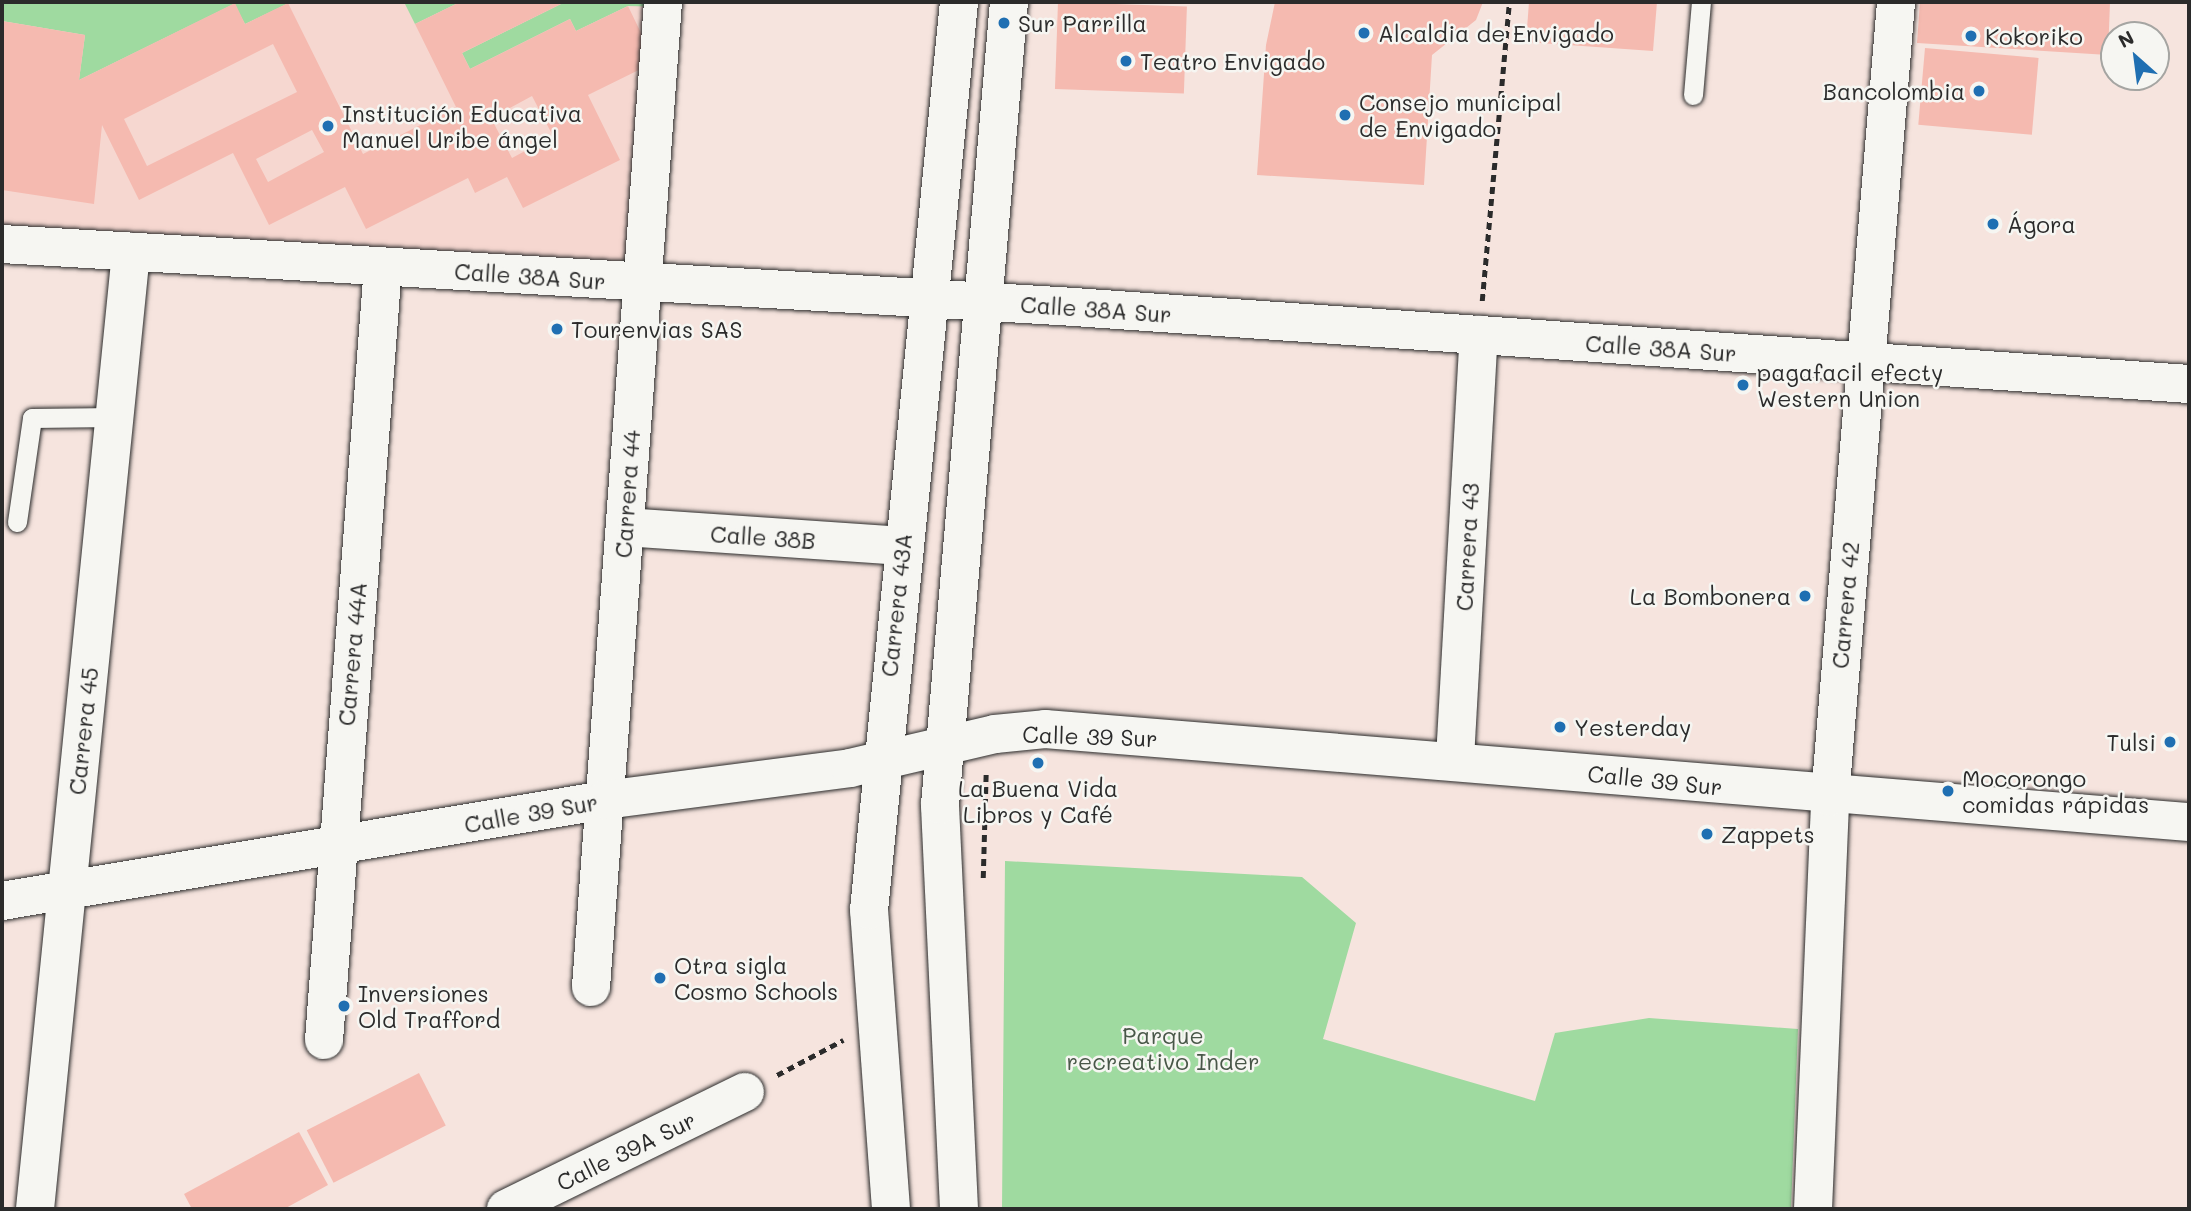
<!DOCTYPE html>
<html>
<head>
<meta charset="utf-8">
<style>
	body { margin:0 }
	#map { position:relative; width:2191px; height:1211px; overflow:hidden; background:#f6e4de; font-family:Mali,sans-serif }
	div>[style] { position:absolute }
	.built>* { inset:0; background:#f6d7d0 }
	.green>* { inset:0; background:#9fdaa0 }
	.building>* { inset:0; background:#f5bab0; transform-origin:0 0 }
	.path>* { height:4.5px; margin-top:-2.25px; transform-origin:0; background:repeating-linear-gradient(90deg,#2b2b2b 0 7px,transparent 0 12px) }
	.roads { filter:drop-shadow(0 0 2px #2b2b2b) drop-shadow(0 0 2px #2b2b2b) }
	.service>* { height:19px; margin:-9.5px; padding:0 9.5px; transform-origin:9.5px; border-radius:9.5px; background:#f6f6f2 }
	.minor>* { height:38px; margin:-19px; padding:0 19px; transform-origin:19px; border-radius:19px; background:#f6f6f2 }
	.tertiary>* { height:38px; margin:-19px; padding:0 19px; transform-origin:19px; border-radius:19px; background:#f6f6f2 }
	.primary>* { height:38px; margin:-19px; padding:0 19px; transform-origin:19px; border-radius:19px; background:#f6f6f2 }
	.dots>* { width:19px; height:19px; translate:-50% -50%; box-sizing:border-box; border:4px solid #f6f6f2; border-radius:50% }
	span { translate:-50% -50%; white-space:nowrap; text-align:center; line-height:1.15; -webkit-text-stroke:5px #f6f6f2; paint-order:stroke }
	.poi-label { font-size:23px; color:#2b2b2b }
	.left { translate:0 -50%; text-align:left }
	.right { translate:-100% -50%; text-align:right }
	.street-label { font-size:23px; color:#2b2b2b }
	.park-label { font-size:23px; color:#485748 }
	.frame { position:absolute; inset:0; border:4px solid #2b2b2b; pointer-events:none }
	.north { position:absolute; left:2100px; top:21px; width:70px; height:70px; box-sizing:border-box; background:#f6f6f2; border:2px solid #a5a5a2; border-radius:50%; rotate:332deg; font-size:19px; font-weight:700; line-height:28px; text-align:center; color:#2b2b2b }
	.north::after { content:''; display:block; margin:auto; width:24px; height:32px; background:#1f6fb2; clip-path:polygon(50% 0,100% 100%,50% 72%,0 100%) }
</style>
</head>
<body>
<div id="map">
	<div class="built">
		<div style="clip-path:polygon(2px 2px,663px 2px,643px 283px,2px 244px)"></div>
	</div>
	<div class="green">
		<div style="clip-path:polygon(2px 2px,291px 2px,245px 24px,234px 4px,79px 80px,85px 35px,2px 21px)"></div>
		<div style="clip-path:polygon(404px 2px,460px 2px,415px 24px)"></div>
		<div style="clip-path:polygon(565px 2px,663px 2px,663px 7px,628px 6px,576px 31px,570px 19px,470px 69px,462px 53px)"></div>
		<div style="clip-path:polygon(1005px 861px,1302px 877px,1356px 923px,1323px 1039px,1535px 1101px,1555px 1033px,1649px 1018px,1798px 1029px,1791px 1209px,1002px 1209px)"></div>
	</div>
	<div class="building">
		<div style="clip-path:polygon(evenodd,460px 2px,565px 2px,462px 53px,470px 69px,570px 19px,576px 31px,628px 6px,655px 62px,588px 95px,620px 160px,523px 208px,507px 177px,475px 193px,468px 178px,366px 229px,345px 187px,269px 225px,233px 153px,139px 200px,102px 125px,94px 204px,2px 190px,2px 21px,85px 35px,79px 80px,235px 3px,245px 24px,288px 3px,363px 154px,456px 107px,415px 24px,460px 2px,273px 44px,297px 92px,147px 166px,124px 119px,273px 44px,460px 2px,532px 96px,553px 136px,512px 158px,491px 118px,532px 96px,460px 2px,312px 130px,324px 152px,268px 182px,256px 159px,312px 130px)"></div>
		<div style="left:1058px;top:2px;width:129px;height:87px;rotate:2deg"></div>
		<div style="clip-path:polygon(1275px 2px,1483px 2px,1476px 20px,1432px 55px,1424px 185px,1257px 175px,1266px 45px)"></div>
		<div style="clip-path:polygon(1529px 2px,1657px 2px,1653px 51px,1526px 42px)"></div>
		<div style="clip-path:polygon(1920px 2px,2110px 2px,2108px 55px,1917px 43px)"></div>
		<div style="left:1925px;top:48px;width:114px;height:77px;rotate:5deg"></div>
		<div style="left:419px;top:1073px;width:59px;height:126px;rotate:63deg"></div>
		<div style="clip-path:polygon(299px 1132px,328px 1185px,284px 1209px,192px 1209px,184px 1194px)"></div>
	</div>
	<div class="path">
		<div style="left:1482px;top:301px;width:300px;rotate:-84.8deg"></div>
		<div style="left:983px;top:878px;width:107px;rotate:-88.4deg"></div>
		<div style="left:777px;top:1075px;width:75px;rotate:-27.9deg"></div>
	</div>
	<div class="roads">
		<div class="service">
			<div style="left:1693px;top:95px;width:93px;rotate:-85.1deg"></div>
			<div style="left:17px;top:522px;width:105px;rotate:-81.8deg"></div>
			<div style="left:32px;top:418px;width:83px;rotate:-0.7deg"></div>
		</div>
		<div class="minor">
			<div style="left:625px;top:527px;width:278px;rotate:3.9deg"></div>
			<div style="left:1455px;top:759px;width:425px;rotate:-86.8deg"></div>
			<div style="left:591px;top:987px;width:988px;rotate:-85.82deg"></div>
			<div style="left:324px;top:1040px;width:775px;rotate:-85.64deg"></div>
			<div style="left:35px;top:1209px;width:962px;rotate:-84.27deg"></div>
			<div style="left:506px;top:1209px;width:266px;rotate:-26.1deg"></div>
			<div style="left:1813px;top:1209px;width:412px;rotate:-87.6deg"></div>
			<div style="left:1830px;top:797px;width:798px;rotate:-85.25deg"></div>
		</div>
		<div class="tertiary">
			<div style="left:2px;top:244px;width:1074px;rotate:3.36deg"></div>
			<div style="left:1074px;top:307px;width:1118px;rotate:3.95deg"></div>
			<div style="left:2px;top:901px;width:611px;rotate:-9.51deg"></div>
			<div style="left:605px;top:800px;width:247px;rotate:-7.4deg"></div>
			<div style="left:850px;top:768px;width:149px;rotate:-13.2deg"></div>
			<div style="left:995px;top:734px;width:50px;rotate:-5.7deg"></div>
			<div style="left:1045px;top:729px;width:1148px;rotate:4.65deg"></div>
		</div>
		<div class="primary">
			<div style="left:891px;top:1209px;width:300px;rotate:-94.2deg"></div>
			<div style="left:869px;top:910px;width:912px;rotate:-84.34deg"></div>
			<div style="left:959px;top:1209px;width:404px;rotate:-92.7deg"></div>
			<div style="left:940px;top:805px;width:806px;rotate:-85.09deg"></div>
		</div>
	</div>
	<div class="dots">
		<div style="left:1004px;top:23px;background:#1f6fb2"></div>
		<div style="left:1364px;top:33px;background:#1f6fb2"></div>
		<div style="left:1971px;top:36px;background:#1f6fb2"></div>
		<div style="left:1126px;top:61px;background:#1f6fb2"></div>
		<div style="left:1979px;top:91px;background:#1f6fb2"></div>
		<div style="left:1345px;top:115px;background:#1f6fb2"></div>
		<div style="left:328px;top:126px;background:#1f6fb2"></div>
		<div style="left:1993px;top:224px;background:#1f6fb2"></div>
		<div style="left:557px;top:329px;background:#1f6fb2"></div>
		<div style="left:1743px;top:385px;background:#1f6fb2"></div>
		<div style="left:1805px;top:596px;background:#1f6fb2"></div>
		<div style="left:1560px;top:727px;background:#1f6fb2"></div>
		<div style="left:2170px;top:742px;background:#1f6fb2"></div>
		<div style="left:1038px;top:763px;background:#1f6fb2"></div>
		<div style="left:1948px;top:791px;background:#1f6fb2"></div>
		<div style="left:1707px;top:834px;background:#1f6fb2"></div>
		<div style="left:660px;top:978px;background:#1f6fb2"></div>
		<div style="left:344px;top:1006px;background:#1f6fb2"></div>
	</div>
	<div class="poi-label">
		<span class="left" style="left:1018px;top:23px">Sur Parrilla</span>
		<span class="left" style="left:1378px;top:33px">Alcaldia de Envigado</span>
		<span class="left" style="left:1985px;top:36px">Kokoriko</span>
		<span class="left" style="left:1140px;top:61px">Teatro Envigado</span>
		<span class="right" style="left:1965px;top:91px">Bancolombia</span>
		<span class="left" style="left:1359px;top:115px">Consejo municipal<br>de Envigado</span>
		<span class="left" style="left:342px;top:126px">Institución Educativa<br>Manuel Uribe ángel</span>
		<span class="left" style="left:2007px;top:224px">Ágora</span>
		<span class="left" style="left:571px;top:329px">Tourenvias SAS</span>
		<span class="left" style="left:1757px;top:385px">pagafacil efecty<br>Western Union</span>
		<span class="right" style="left:1791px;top:596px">La Bombonera</span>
		<span class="left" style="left:1574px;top:727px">Yesterday</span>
		<span class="right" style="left:2156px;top:742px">Tulsi</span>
		<span class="left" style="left:1962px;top:791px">Mocorongo<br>comidas rápidas</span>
		<span style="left:1038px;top:801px">La Buena Vida<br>Libros y Café</span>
		<span class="left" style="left:1721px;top:834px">Zappets</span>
		<span class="left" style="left:674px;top:978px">Otra sigla<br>Cosmo Schools</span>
		<span class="left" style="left:358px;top:1006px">Inversiones<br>Old Trafford</span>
	</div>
	<div class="street-label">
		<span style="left:530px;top:276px;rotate:4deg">Calle 38A Sur</span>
		<span style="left:1096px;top:309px;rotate:4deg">Calle 38A Sur</span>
		<span style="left:1661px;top:348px;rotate:4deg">Calle 38A Sur</span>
		<span style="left:627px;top:494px;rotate:-86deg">Carrera 44</span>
		<span style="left:763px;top:537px;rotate:4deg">Calle 38B</span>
		<span style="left:1467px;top:547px;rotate:-87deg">Carrera 43</span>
		<span style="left:896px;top:605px;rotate:-84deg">Carrera 43A</span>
		<span style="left:1845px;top:605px;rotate:-85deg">Carrera 42</span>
		<span style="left:352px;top:654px;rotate:-85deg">Carrera 44A</span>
		<span style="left:83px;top:731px;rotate:-84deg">Carrera 45</span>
		<span style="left:1090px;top:736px;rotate:2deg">Calle 39 Sur</span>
		<span style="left:1655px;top:780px;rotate:6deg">Calle 39 Sur</span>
		<span style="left:531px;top:813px;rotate:-10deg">Calle 39 Sur</span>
		<span style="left:626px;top:1151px;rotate:-26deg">Calle 39A Sur</span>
	</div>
	<div class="park-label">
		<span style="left:1163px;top:1048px">Parque<br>recreativo Inder</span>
	</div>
	<div class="frame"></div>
	<div class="north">N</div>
</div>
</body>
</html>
